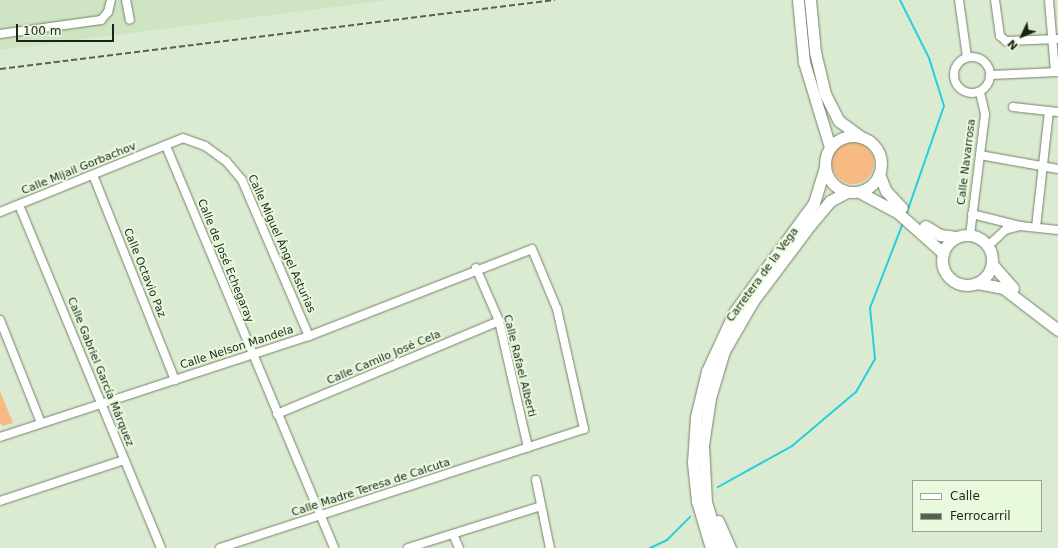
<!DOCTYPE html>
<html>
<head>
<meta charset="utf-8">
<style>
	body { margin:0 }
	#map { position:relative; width:1058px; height:548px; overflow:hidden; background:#dbebd1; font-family:"DejaVu Sans",sans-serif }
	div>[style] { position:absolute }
	.built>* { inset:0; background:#cfe4c2 }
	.green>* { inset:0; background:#f7ba82 }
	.round { border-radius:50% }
	.stream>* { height:2px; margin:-1px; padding:0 1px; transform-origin:1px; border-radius:1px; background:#25cfdc }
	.roads { filter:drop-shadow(0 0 1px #73826a) drop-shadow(0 0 1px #73826a) }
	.street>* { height:8px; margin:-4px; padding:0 4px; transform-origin:4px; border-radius:4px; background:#fff }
	.street>.ring { margin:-4px; padding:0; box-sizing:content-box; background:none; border:8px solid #fff; border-radius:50% }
	.secondary>* { height:11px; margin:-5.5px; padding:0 5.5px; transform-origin:5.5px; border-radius:5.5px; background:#fff }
	.secondary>.ring { margin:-5.5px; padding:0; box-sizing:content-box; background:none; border:11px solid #fff; border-radius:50% }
	.rail>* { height:2px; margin-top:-1px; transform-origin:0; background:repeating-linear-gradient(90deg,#576051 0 6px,transparent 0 9px) }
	span { translate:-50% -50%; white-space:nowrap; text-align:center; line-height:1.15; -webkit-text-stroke:4px #e8f9de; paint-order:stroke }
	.street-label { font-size:11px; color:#1d2319 }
	.legend { position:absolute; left:912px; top:480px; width:130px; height:52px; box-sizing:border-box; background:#e8f9de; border:1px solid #97a38f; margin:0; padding:5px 7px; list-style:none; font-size:12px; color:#1d2319 }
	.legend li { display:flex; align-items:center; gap:8px; height:20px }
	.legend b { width:20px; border:1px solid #97a38f }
	.north { position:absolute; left:1002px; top:16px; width:40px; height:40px; -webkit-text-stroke:3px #e8f9de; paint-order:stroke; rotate:226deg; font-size:11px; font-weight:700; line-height:16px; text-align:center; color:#1d2319 }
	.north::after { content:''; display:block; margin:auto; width:14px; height:18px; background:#1d2319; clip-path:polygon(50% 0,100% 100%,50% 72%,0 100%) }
	.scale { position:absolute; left:16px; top:24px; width:98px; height:18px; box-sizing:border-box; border:2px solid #1d2319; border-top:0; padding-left:5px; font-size:12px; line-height:14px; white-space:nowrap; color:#1d2319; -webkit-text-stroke:3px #e8f9de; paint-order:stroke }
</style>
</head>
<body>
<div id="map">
	<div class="built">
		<div style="clip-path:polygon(0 0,389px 0,0 50px)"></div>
	</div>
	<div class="green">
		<div class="round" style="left:832px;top:142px;width:42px;height:42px"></div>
		<div style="clip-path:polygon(0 391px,13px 423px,2px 426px,0 422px)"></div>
	</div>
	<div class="stream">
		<div style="left:900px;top:0;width:65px;rotate:63.4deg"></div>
		<div style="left:929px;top:58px;width:50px;rotate:72.6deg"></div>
		<div style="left:944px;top:106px;width:115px;rotate:109.2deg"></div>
		<div style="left:718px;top:487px;width:85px;rotate:-29deg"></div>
		<div style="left:792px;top:446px;width:84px;rotate:-40.2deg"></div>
		<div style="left:856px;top:392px;width:38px;rotate:-60deg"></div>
		<div style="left:875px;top:359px;width:51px;rotate:-95.6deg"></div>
		<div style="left:870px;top:308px;width:91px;rotate:-68.8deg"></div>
		<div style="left:650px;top:548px;width:19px;rotate:-25deg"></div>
		<div style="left:667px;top:540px;width:33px;rotate:-45deg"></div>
	</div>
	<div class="roads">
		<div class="street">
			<div style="left:126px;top:0;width:20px;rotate:79deg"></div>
			<div style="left:959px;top:0;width:58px;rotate:82deg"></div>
			<div style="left:995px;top:0;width:36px;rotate:82deg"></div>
			<div style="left:1000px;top:36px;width:8px;rotate:40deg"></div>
			<div style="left:1006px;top:41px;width:52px;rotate:-2.2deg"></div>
			<div style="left:1049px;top:0;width:72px;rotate:85.2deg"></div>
			<div style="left:0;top:34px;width:102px;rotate:-7.9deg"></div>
			<div style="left:101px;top:20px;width:11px;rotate:-49deg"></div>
			<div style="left:108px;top:12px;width:12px;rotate:-76deg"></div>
			<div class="ring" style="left:954px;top:57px;width:28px;height:28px"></div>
			<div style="left:991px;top:75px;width:67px;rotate:-2.6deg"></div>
			<div style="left:1013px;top:107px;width:45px;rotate:6.3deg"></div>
			<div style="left:166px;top:146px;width:436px;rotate:67.3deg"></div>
			<div style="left:980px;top:155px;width:79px;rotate:10.2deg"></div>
			<div style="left:93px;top:175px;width:221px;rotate:68.2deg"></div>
			<div style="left:19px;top:205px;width:371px;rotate:67.5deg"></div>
			<div style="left:0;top:212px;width:197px;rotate:-22deg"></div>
			<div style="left:183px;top:138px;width:23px;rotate:20deg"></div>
			<div style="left:205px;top:146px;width:26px;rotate:36deg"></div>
			<div style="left:226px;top:161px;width:25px;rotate:50deg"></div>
			<div style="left:242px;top:180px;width:170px;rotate:66.8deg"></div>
			<div style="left:972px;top:214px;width:49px;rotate:14deg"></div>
			<div style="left:1036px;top:227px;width:117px;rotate:-83.6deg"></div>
			<div style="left:970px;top:235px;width:122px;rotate:-82.9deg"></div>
			<div style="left:985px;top:114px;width:23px;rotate:-103deg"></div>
			<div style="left:988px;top:246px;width:23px;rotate:-43deg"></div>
			<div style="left:1005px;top:230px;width:16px;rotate:-15deg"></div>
			<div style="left:1020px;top:226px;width:38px;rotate:6deg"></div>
			<div style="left:476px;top:268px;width:58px;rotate:66.5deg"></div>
			<div style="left:499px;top:321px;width:130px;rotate:77.1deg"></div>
			<div style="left:0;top:320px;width:111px;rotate:68.3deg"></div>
			<div style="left:277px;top:414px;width:241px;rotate:-22.7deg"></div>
			<div style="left:0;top:437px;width:325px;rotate:-18.1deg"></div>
			<div style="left:309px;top:336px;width:239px;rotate:-21.3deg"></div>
			<div style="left:532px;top:249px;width:65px;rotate:67.4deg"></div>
			<div style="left:557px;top:309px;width:123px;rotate:77.3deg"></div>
			<div style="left:584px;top:429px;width:383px;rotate:161.9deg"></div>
			<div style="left:536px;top:480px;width:69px;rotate:78.4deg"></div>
			<div style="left:0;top:501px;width:131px;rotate:-18.3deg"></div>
			<div style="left:453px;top:534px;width:15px;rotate:67deg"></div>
			<div style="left:408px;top:548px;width:139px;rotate:-17.5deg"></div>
		</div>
		<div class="secondary">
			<div style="left:798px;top:0;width:62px;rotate:84.5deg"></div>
			<div style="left:804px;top:62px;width:89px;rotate:73deg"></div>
			<div style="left:810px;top:0;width:52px;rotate:84.5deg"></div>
			<div style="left:815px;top:52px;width:43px;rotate:76.6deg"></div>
			<div style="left:825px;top:94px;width:30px;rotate:63deg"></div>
			<div style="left:839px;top:121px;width:27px;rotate:36deg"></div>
			<div class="ring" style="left:825px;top:136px;width:45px;height:45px"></div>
			<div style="left:879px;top:174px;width:18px;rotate:68deg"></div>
			<div style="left:886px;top:191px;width:23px;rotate:47deg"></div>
			<div style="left:859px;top:192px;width:43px;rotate:27.8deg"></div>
			<div style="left:897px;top:212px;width:62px;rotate:41.7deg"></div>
			<div style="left:925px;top:226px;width:17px;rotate:31deg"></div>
			<div style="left:940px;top:235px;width:16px;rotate:7deg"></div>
			<div class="ring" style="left:942px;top:235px;width:39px;height:39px"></div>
			<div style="left:992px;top:264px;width:32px;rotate:49deg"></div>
			<div style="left:977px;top:283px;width:26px;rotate:11deg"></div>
			<div style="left:1003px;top:288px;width:69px;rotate:37.4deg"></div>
			<div style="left:718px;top:521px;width:30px;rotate:66deg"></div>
			<div style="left:711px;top:548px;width:49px;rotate:-106.6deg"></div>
			<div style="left:697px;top:501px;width:39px;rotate:-96deg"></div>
			<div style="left:693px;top:462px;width:45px;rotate:-86.2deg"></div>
			<div style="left:696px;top:417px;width:47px;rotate:-76.6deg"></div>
			<div style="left:707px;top:371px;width:66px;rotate:-65deg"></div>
			<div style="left:735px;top:311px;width:134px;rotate:-53.8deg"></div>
			<div style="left:814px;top:203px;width:37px;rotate:-73deg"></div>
			<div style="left:720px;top:548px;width:48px;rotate:-106.9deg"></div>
			<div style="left:706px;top:502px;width:57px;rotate:-93deg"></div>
			<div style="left:703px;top:445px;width:48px;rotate:-81.5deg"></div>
			<div style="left:710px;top:398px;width:49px;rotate:-73.4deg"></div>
			<div style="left:724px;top:351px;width:58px;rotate:-59.9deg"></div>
			<div style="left:753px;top:301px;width:95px;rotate:-53.1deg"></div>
			<div style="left:810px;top:225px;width:31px;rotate:-50deg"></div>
			<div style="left:830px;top:201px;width:19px;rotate:-28deg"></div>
		</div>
	</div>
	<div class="rail">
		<div style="left:0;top:69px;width:559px;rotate:-7.09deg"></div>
	</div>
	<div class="street-label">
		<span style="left:967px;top:162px;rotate:-83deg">Calle Navarrosa</span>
		<span style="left:79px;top:169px;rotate:-22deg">Calle Mijail Gorbachov</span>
		<span style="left:281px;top:244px;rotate:66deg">Calle Miguel Ángel Asturias</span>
		<span style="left:225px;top:261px;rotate:68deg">Calle de José Echegaray</span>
		<span style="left:144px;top:273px;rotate:68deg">Calle Octavio Paz</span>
		<span style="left:763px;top:275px;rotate:-54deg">Carretera de la Vega</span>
		<span style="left:237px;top:348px;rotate:-18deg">Calle Nelson Mandela</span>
		<span style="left:384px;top:358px;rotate:-23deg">Calle Camilo José Cela</span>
		<span style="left:519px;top:366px;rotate:76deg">Calle Rafael Alberti</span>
		<span style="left:100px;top:372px;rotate:68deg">Calle Gabriel García Márquez</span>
		<span style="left:371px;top:488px;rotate:-18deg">Calle Madre Teresa de Calcuta</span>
	</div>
	<ul class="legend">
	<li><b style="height:5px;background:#fff"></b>Calle</li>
	<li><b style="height:5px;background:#576051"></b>Ferrocarril</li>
	</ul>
	<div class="north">N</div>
	<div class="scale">100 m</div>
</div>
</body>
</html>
